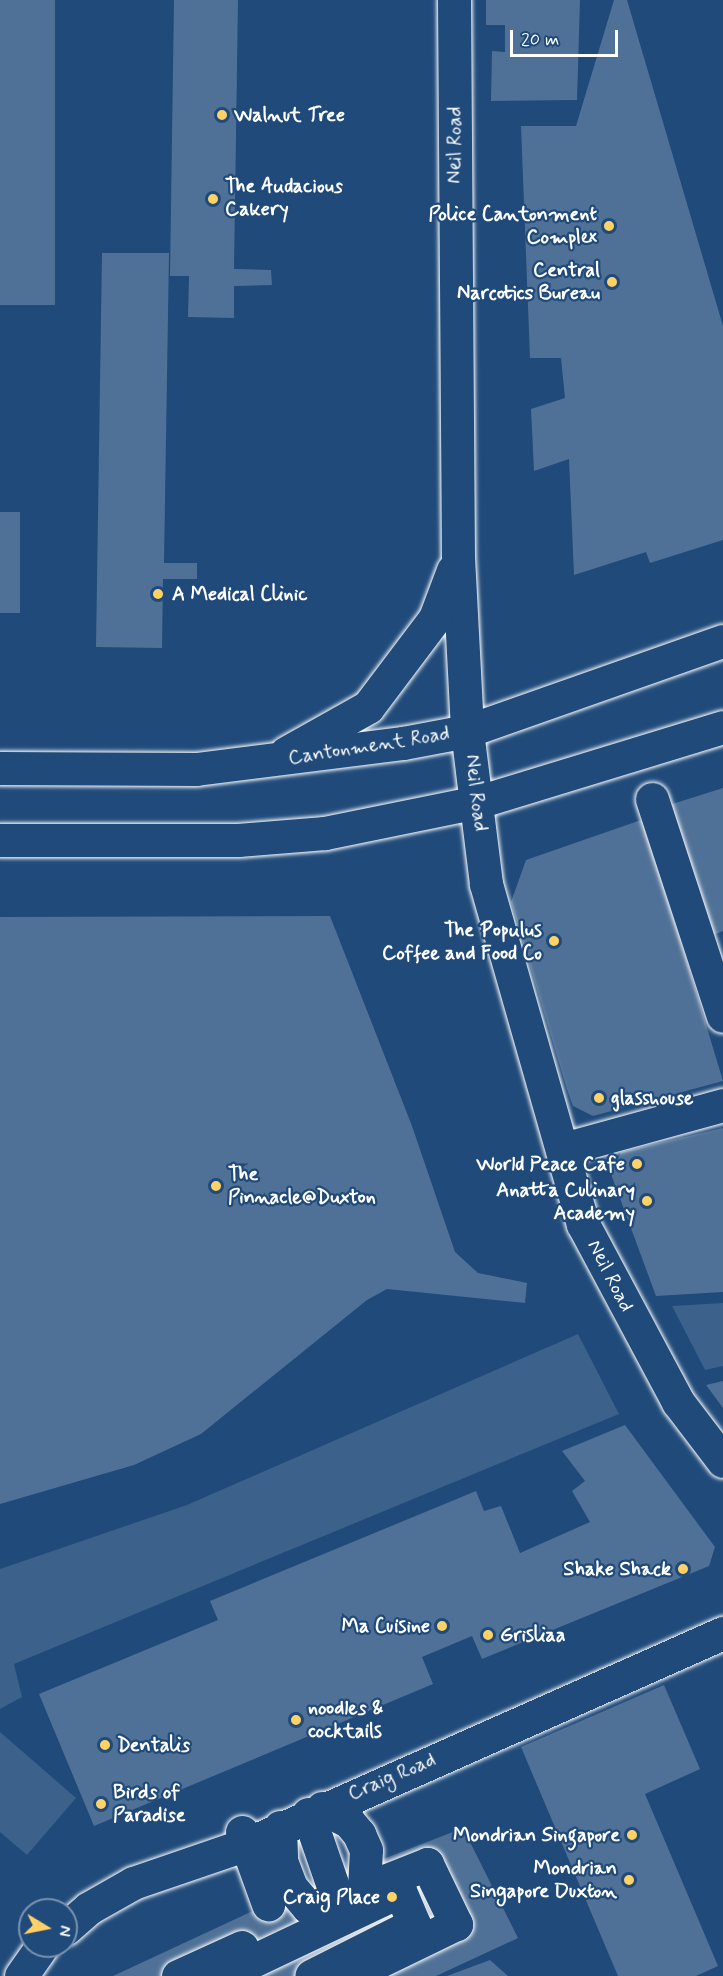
<!DOCTYPE html>
<html>
<head>
<meta charset="utf-8">
<style>
	body { margin:0 }
	#map { position:relative; width:723px; height:1976px; overflow:hidden; background:#1f4a7a; font-family:Mynerve,sans-serif }
	div>[style] { position:absolute }
	.green>* { inset:0; background:#3c618b }
	.building>* { inset:0; background:#507197; transform-origin:0 0 }
	.roads { filter:drop-shadow(0 0 2px #fff) drop-shadow(0 0 2px #fff) }
	.minor>* { height:33px; margin:-16.5px; padding:0 16.5px; transform-origin:16.5px; border-radius:16.5px; background:#1f4a7a }
	.major>* { height:33px; margin:-16.5px; padding:0 16.5px; transform-origin:16.5px; border-radius:16.5px; background:#1f4a7a }
	.dots>* { width:16px; height:16px; translate:-50% -50%; box-sizing:border-box; border:3px solid #1f4a7a; border-radius:50% }
	span { translate:-50% -50%; white-space:nowrap; text-align:center; line-height:1.15; -webkit-text-stroke:4.5px #1f4a7a; paint-order:stroke }
	.poi-label { font-size:20px; color:#fff; font-weight:700 }
	.left { translate:0 -50%; text-align:left }
	.right { translate:-100% -50%; text-align:right }
	.street-label { font-size:20px; color:#fff }
	.north { position:absolute; left:18px; top:1898px; width:60px; height:60px; box-sizing:border-box; background:#1f4a7a; border:2px solid #7992af; border-radius:50%; rotate:100deg; font-size:16px; font-weight:700; line-height:24px; text-align:center; color:#fff }
	.north::after { content:''; display:block; margin:auto; width:21px; height:27px; background:#ffd166; clip-path:polygon(50% 0,100% 100%,50% 72%,0 100%) }
	.scale { position:absolute; left:510px; top:30px; width:108px; height:27px; box-sizing:border-box; border:3px solid #fff; border-top:0; padding-left:8px; font-size:18px; line-height:21px; white-space:nowrap; color:#fff; -webkit-text-stroke:4px #1f4a7a; paint-order:stroke }
</style>
</head>
<body>
<div id="map">
	<div class="green">
		<div style="clip-path:polygon(723px 1303px,723px 1366px,705px 1370px,672px 1306px)"></div>
		<div style="clip-path:polygon(578px 1334px,619px 1414px,14px 1664px,22px 1697px,0 1709px,0 1569px,187px 1505px)"></div>
		<div style="clip-path:polygon(0 1732px,76px 1798px,27px 1855px,0 1832px)"></div>
	</div>
	<div class="building">
		<div style="left:0;top:0;width:55px;height:305px"></div>
		<div style="clip-path:polygon(174px 0,238px 0,234px 269px,271px 270px,272px 285px,234px 286px,234px 318px,188px 317px,189px 276px,170px 276px)"></div>
		<div style="clip-path:polygon(486px 0,580px 0,577px 100px,491px 101px,492px 51px,505px 52px,505px 25px,486px 25px)"></div>
		<div style="clip-path:polygon(614px 0,627px 0,723px 326px,723px 540px,650px 563px,646px 552px,574px 575px,569px 459px,534px 471px,531px 409px,565px 398px,561px 358px,530px 358px,521px 126px,576px 126px)"></div>
		<div style="clip-path:polygon(102px 253px,169px 253px,164px 563px,197px 563px,197px 579px,163px 579px,162px 648px,96px 647px)"></div>
		<div style="left:0;top:512px;width:20px;height:101px"></div>
		<div style="clip-path:polygon(723px 788px,723px 931px,713px 935px,669px 805px)"></div>
		<div style="clip-path:polygon(644px 819px,723px 1081px,593px 1116px,573px 1106px,567px 1089px,511px 902px,526px 860px)"></div>
		<div style="clip-path:polygon(330px 916px,412px 1126px,455px 1252px,478px 1273px,527px 1283px,525px 1303px,387px 1289px,367px 1300px,201px 1434px,134px 1465px,0 1504px,0 917px)"></div>
		<div style="clip-path:polygon(723px 1128px,723px 1292px,656px 1296px,611px 1174px,621px 1152px)"></div>
		<div style="clip-path:polygon(723px 1381px,723px 1408px,706px 1385px)"></div>
		<div style="clip-path:polygon(625px 1425px,715px 1547px,709px 1566px,482px 1659px,472px 1636px,422px 1657px,433px 1684px,94px 1826px,39px 1694px,218px 1620px,210px 1601px,476px 1491px,484px 1511px,501px 1506px,520px 1553px,590px 1522px,572px 1491px,585px 1481px,562px 1451px)"></div>
		<div style="clip-path:polygon(664px 1685px,700px 1769px,645px 1794px,718px 1966px,696px 1976px,618px 1976px,521px 1747px)"></div>
		<div style="clip-path:polygon(463px 1828px,518px 1938px,436px 1976px,113px 1976px,268px 1904px)"></div>
		<div style="clip-path:polygon(490px 1960px,508px 1976px,447px 1976px)"></div>
	</div>
	<div class="roads">
		<div class="minor">
			<div style="left:652px;top:799px;width:228px;rotate:71.9deg"></div>
			<div style="left:563px;top:1149px;width:166px;rotate:-15.4deg"></div>
			<div style="left:322px;top:1808px;width:30px;rotate:27deg"></div>
			<div style="left:349px;top:1822px;width:16px;rotate:50deg"></div>
			<div style="left:359px;top:1834px;width:17px;rotate:66deg"></div>
			<div style="left:366px;top:1850px;width:39px;rotate:93deg"></div>
			<div style="left:364px;top:1889px;width:68px;rotate:-21.6deg"></div>
			<div style="left:427px;top:1864px;width:67px;rotate:64.2deg"></div>
			<div style="left:456px;top:1924px;width:119px;rotate:154.1deg"></div>
			<div style="left:308px;top:1814px;width:107px;rotate:70.9deg"></div>
			<div style="left:280px;top:1827px;width:34px;rotate:88deg"></div>
			<div style="left:281px;top:1861px;width:28px;rotate:69deg"></div>
			<div style="left:291px;top:1887px;width:26px;rotate:50deg"></div>
			<div style="left:308px;top:1907px;width:13px;rotate:18deg"></div>
			<div style="left:242px;top:1832px;width:77px;rotate:70.1deg"></div>
			<div style="left:66px;top:1928px;width:30px;rotate:-41deg"></div>
			<div style="left:89px;top:1908px;width:51px;rotate:-29.6deg"></div>
			<div style="left:133px;top:1883px;width:120px;rotate:-18.9deg"></div>
			<div style="left:247px;top:1844px;width:521px;rotate:-23.91deg"></div>
			<div style="left:21px;top:1976px;width:37px;rotate:-55deg"></div>
			<div style="left:178px;top:1976px;width:70px;rotate:-24.4deg"></div>
			<div style="left:221px;top:1976px;width:198px;rotate:-25.4deg"></div>
			<div style="left:400px;top:1891px;width:36px;rotate:67deg"></div>
			<div style="left:414px;top:1924px;width:115px;rotate:153.2deg"></div>
		</div>
		<div class="major">
			<div style="left:454px;top:0;width:557px;rotate:89.59deg"></div>
			<div style="left:458px;top:557px;width:174px;rotate:87deg"></div>
			<div style="left:467px;top:731px;width:154px;rotate:82.9deg"></div>
			<div style="left:486px;top:884px;width:354px;rotate:74.1deg"></div>
			<div style="left:583px;top:1224px;width:202px;rotate:61.9deg"></div>
			<div style="left:678px;top:1402px;width:74px;rotate:52.7deg"></div>
			<div style="left:286px;top:753px;width:94px;rotate:-29.3deg"></div>
			<div style="left:368px;top:707px;width:111px;rotate:-53deg"></div>
			<div style="left:435px;top:618px;width:51px;rotate:-69.4deg"></div>
			<div style="left:0;top:768px;width:196px;rotate:0.3deg"></div>
			<div style="left:196px;top:769px;width:209px;rotate:-7.2deg"></div>
			<div style="left:403px;top:743px;width:65px;rotate:-10.6deg"></div>
			<div style="left:467px;top:731px;width:271px;rotate:-19.4deg"></div>
			<div style="left:0;top:840px;width:238px"></div>
			<div style="left:238px;top:840px;width:87px;rotate:-4.6deg"></div>
			<div style="left:325px;top:833px;width:156px;rotate:-11.5deg"></div>
			<div style="left:478px;top:802px;width:256px;rotate:-17deg"></div>
		</div>
	</div>
	<div class="dots">
		<div style="left:222px;top:115px;background:#ffd166"></div>
		<div style="left:213px;top:199px;background:#ffd166"></div>
		<div style="left:609px;top:226px;background:#ffd166"></div>
		<div style="left:612px;top:282px;background:#ffd166"></div>
		<div style="left:158px;top:594px;background:#ffd166"></div>
		<div style="left:554px;top:941px;background:#ffd166"></div>
		<div style="left:599px;top:1098px;background:#ffd166"></div>
		<div style="left:637px;top:1164px;background:#ffd166"></div>
		<div style="left:216px;top:1186px;background:#ffd166"></div>
		<div style="left:647px;top:1201px;background:#ffd166"></div>
		<div style="left:683px;top:1569px;background:#ffd166"></div>
		<div style="left:442px;top:1626px;background:#ffd166"></div>
		<div style="left:488px;top:1635px;background:#ffd166"></div>
		<div style="left:296px;top:1720px;background:#ffd166"></div>
		<div style="left:105px;top:1745px;background:#ffd166"></div>
		<div style="left:101px;top:1804px;background:#ffd166"></div>
		<div style="left:632px;top:1835px;background:#ffd166"></div>
		<div style="left:629px;top:1880px;background:#ffd166"></div>
		<div style="left:392px;top:1897px;background:#ffd166"></div>
	</div>
	<div class="poi-label">
		<span class="left" style="left:234px;top:115px">Walnut Tree</span>
		<span class="left" style="left:225px;top:198px">The Audacious<br>Cakery</span>
		<span class="right" style="left:597px;top:226px">Police Cantonment<br>Complex</span>
		<span class="right" style="left:600px;top:282px">Central<br>Narcotics Bureau</span>
		<span class="left" style="left:172px;top:594px">A Medical Clinic</span>
		<span class="right" style="left:542px;top:942px">The Populus<br>Coffee and Food Co</span>
		<span class="left" style="left:611px;top:1098px">glasshouse</span>
		<span class="right" style="left:625px;top:1164px">World Peace Cafe</span>
		<span class="left" style="left:228px;top:1186px">The<br>Pinnacle@Duxton</span>
		<span class="right" style="left:635px;top:1202px">Anatta Culinary<br>Academy</span>
		<span class="right" style="left:671px;top:1569px">Shake Shack</span>
		<span class="right" style="left:430px;top:1626px">Ma Cuisine</span>
		<span class="left" style="left:500px;top:1635px">Grisliaa</span>
		<span class="left" style="left:308px;top:1720px">noodles &amp;<br>cocktails</span>
		<span class="left" style="left:117px;top:1745px">Dentalis</span>
		<span class="left" style="left:113px;top:1804px">Birds of<br>Paradise</span>
		<span class="right" style="left:620px;top:1835px">Mondrian Singapore</span>
		<span class="right" style="left:617px;top:1880px">Mondrian<br>Singapore Duxton</span>
		<span class="right" style="left:380px;top:1897px">Craig Place</span>
	</div>
	<div class="street-label">
		<span style="left:455px;top:145px;rotate:-90deg">Neil Road</span>
		<span style="left:369px;top:746px;rotate:-9deg">Cantonment Road</span>
		<span style="left:476px;top:793px;rotate:83deg">Neil Road</span>
		<span style="left:610px;top:1276px;rotate:63deg">Neil Road</span>
		<span style="left:392px;top:1777px;rotate:-23deg">Craig Road</span>
	</div>
	<div class="north">N</div>
	<div class="scale">20 m</div>
</div>
</body>
</html>
